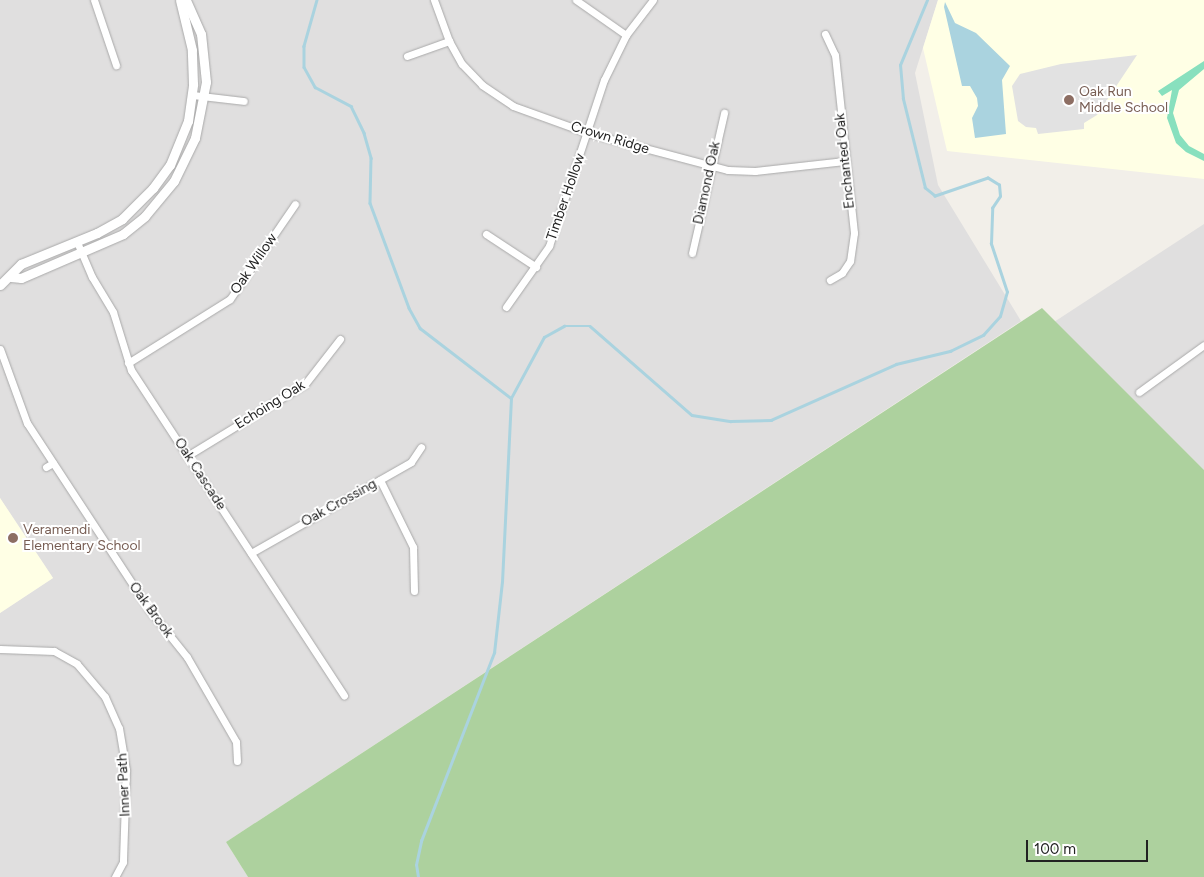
<!DOCTYPE html>
<html>
<head>
<meta charset="utf-8">
<style>
	body { margin:0 }
	#map { position:relative; width:1204px; height:877px; overflow:hidden; background:#f2efe9; font-family:Figtree,sans-serif }
	div>[style] { position:absolute }
	.residential>* { inset:0; background:#e0dfdf }
	.education>* { inset:0; background:#ffffe5 }
	.forest>* { inset:0; background:#add19e }
	.pitch>* { inset:0; background:#88e0be }
	.parking>* { inset:0; background:#e2e2e2 }
	.water>* { inset:0; background:#aad3df }
	.stream>* { height:2.5px; margin:-1.25px; padding:0 1.25px; transform-origin:1.25px; border-radius:1.25px; background:#aad3df }
	.roads { filter:drop-shadow(0 0 1px #a9a9a9) drop-shadow(0 0 1px #a9a9a9) }
	.minor>* { height:7px; margin:-3.5px; padding:0 3.5px; transform-origin:3.5px; border-radius:3.5px; background:#fff }
	.tertiary>* { height:9px; margin:-4.5px; padding:0 4.5px; transform-origin:4.5px; border-radius:4.5px; background:#fff }
	.dots>* { width:14px; height:14px; translate:-50% -50%; box-sizing:border-box; border:2px solid #fff; border-radius:50% }
	span { translate:-50% -50%; white-space:nowrap; text-align:center; line-height:1.15; -webkit-text-stroke:4px #fff; paint-order:stroke }
	.education-label { font-size:14px; color:#785e54 }
	.left { translate:0 -50%; text-align:left }
	.street-label { font-size:14px; color:#222 }
	.scale { position:absolute; left:1026px; top:840px; width:122px; height:22px; box-sizing:border-box; border:2px solid #222; border-top:0; padding-left:6px; font-size:15px; line-height:18px; white-space:nowrap; color:#222; -webkit-text-stroke:4px #fff; paint-order:stroke }
</style>
</head>
<body>
<div id="map">
	<div class="residential">
		<div style="clip-path:polygon(0 0,938px 0,915px 73px,938px 185px,1021px 321px,226px 842px,248px 877px,0 877px,0 613px,53px 578px,0 498px)"></div>
		<div style="clip-path:polygon(1204px 224px,1204px 470px,1054px 322px)"></div>
	</div>
	<div class="education">
		<div style="clip-path:polygon(938px 0,1204px 0,1204px 179px,947px 151px,923px 48px)"></div>
		<div style="clip-path:polygon(0 498px,53px 578px,0 613px)"></div>
	</div>
	<div class="forest">
		<div style="clip-path:polygon(1042px 308px,1204px 470px,1204px 877px,248px 877px,226px 842px)"></div>
	</div>
	<div class="pitch">
		<div style="clip-path:polygon(1204px 61px,1204px 69px,1179px 90px,1173px 113px,1180px 135px,1189px 146px,1204px 154px,1204px 161px,1186px 152px,1176px 143px,1167px 118px,1172px 90px,1162px 96px,1158px 91px)"></div>
	</div>
	<div class="parking">
		<div style="clip-path:polygon(1137px 55px,1097px 115px,1084px 123px,1084px 129px,1038px 134px,1036px 128px,1026px 127px,1018px 121px,1012px 86px,1020px 74px,1061px 64px)"></div>
	</div>
	<div class="water">
		<div style="clip-path:polygon(945px 2px,955px 23px,976px 33px,1010px 66px,1002px 80px,1006px 134px,975px 138px,972px 118px,978px 106px,977px 98px,970px 86px,962px 86px,944px 7px)"></div>
	</div>
	<div class="stream">
		<div style="left:317px;top:0;width:48px;rotate:105.8deg"></div>
		<div style="left:304px;top:46px;width:21px;rotate:90deg"></div>
		<div style="left:304px;top:67px;width:23px;rotate:61deg"></div>
		<div style="left:315px;top:87px;width:41px;rotate:27.8deg"></div>
		<div style="left:351px;top:106px;width:30px;rotate:64deg"></div>
		<div style="left:364px;top:133px;width:26px;rotate:74deg"></div>
		<div style="left:371px;top:158px;width:45px;rotate:91.3deg"></div>
		<div style="left:370px;top:203px;width:112px;rotate:69.6deg"></div>
		<div style="left:409px;top:308px;width:23px;rotate:61deg"></div>
		<div style="left:420px;top:328px;width:115px;rotate:37.6deg"></div>
		<div style="left:418px;top:877px;width:12px;rotate:-99deg"></div>
		<div style="left:416px;top:865px;width:25px;rotate:-78deg"></div>
		<div style="left:421px;top:841px;width:202px;rotate:-68.8deg"></div>
		<div style="left:494px;top:653px;width:71px;rotate:-83.6deg"></div>
		<div style="left:502px;top:582px;width:184px;rotate:-87.2deg"></div>
		<div style="left:511px;top:398px;width:69px;rotate:-61.6deg"></div>
		<div style="left:544px;top:337px;width:23px;rotate:-29deg"></div>
		<div style="left:564px;top:326px;width:26px"></div>
		<div style="left:590px;top:326px;width:135px;rotate:41.1deg"></div>
		<div style="left:692px;top:415px;width:39px;rotate:9deg"></div>
		<div style="left:731px;top:421px;width:40px;rotate:-1.4deg"></div>
		<div style="left:771px;top:420px;width:137px;rotate:-24.1deg"></div>
		<div style="left:896px;top:364px;width:56px;rotate:-13.5deg"></div>
		<div style="left:950px;top:351px;width:37px;rotate:-26deg"></div>
		<div style="left:983px;top:335px;width:25px;rotate:-48deg"></div>
		<div style="left:1000px;top:316px;width:25px;rotate:-74deg"></div>
		<div style="left:1007px;top:292px;width:51px;rotate:-108.4deg"></div>
		<div style="left:991px;top:244px;width:36px;rotate:-88deg"></div>
		<div style="left:992px;top:208px;width:14px;rotate:-56deg"></div>
		<div style="left:1000px;top:196px;width:11px;rotate:-95deg"></div>
		<div style="left:999px;top:185px;width:13px;rotate:-148deg"></div>
		<div style="left:988px;top:178px;width:56px;rotate:161.2deg"></div>
		<div style="left:935px;top:196px;width:13px;rotate:-141deg"></div>
		<div style="left:925px;top:188px;width:92px;rotate:-103.9deg"></div>
		<div style="left:903px;top:99px;width:34px;rotate:-95deg"></div>
		<div style="left:900px;top:65px;width:70px;rotate:-67.4deg"></div>
	</div>
	<div class="roads">
		<div class="minor">
			<div style="left:94px;top:0;width:69px;rotate:71.3deg"></div>
			<div style="left:434px;top:0;width:44px;rotate:69.9deg"></div>
			<div style="left:449px;top:41px;width:26px;rotate:61deg"></div>
			<div style="left:462px;top:64px;width:29px;rotate:46deg"></div>
			<div style="left:482px;top:85px;width:37px;rotate:34deg"></div>
			<div style="left:513px;top:106px;width:80px;rotate:19.8deg"></div>
			<div style="left:588px;top:133px;width:145px;rotate:14.8deg"></div>
			<div style="left:728px;top:170px;width:27px;rotate:2deg"></div>
			<div style="left:755px;top:171px;width:90px;rotate:-6.4deg"></div>
			<div style="left:576px;top:0;width:61px;rotate:35deg"></div>
			<div style="left:825px;top:34px;width:23px;rotate:65deg"></div>
			<div style="left:835px;top:55px;width:179px;rotate:83.9deg"></div>
			<div style="left:854px;top:233px;width:28px;rotate:98deg"></div>
			<div style="left:850px;top:261px;width:14px;rotate:124deg"></div>
			<div style="left:842px;top:273px;width:14px;rotate:150deg"></div>
			<div style="left:407px;top:56px;width:45px;rotate:-19.7deg"></div>
			<div style="left:192px;top:95px;width:52px;rotate:6.6deg"></div>
			<div style="left:486px;top:234px;width:60px;rotate:33.4deg"></div>
			<div style="left:77px;top:242px;width:38px;rotate:67deg"></div>
			<div style="left:92px;top:277px;width:41px;rotate:59deg"></div>
			<div style="left:113px;top:312px;width:61px;rotate:72.8deg"></div>
			<div style="left:131px;top:370px;width:389px;rotate:56.8deg"></div>
			<div style="left:692px;top:253px;width:144px;rotate:-77.1deg"></div>
			<div style="left:506px;top:307px;width:75px;rotate:-54.8deg"></div>
			<div style="left:549px;top:246px;width:175px;rotate:-71.7deg"></div>
			<div style="left:604px;top:80px;width:50px;rotate:-63.9deg"></div>
			<div style="left:626px;top:35px;width:44px;rotate:-52.4deg"></div>
			<div style="left:0;top:349px;width:79px;rotate:70deg"></div>
			<div style="left:27px;top:423px;width:225px;rotate:56.8deg"></div>
			<div style="left:150px;top:611px;width:59px;rotate:51.2deg"></div>
			<div style="left:187px;top:657px;width:98px;rotate:60deg"></div>
			<div style="left:236px;top:742px;width:19px;rotate:87deg"></div>
			<div style="left:128px;top:363px;width:120px;rotate:-32.1deg"></div>
			<div style="left:230px;top:299px;width:115px;rotate:-55.6deg"></div>
			<div style="left:1139px;top:392px;width:80px;rotate:-35.9deg"></div>
			<div style="left:187px;top:456px;width:138px;rotate:-31.4deg"></div>
			<div style="left:305px;top:384px;width:57px;rotate:-52.1deg"></div>
			<div style="left:46px;top:467px;width:8px;rotate:-30deg"></div>
			<div style="left:380px;top:480px;width:75px;rotate:63.8deg"></div>
			<div style="left:413px;top:547px;width:44px;rotate:88.7deg"></div>
			<div style="left:251px;top:553px;width:184px;rotate:-29.6deg"></div>
			<div style="left:411px;top:462px;width:18px;rotate:-56deg"></div>
			<div style="left:0;top:649px;width:54px;rotate:2.1deg"></div>
			<div style="left:54px;top:651px;width:26px;rotate:29deg"></div>
			<div style="left:77px;top:664px;width:43px;rotate:49.7deg"></div>
			<div style="left:105px;top:697px;width:34px;rotate:66deg"></div>
			<div style="left:119px;top:728px;width:43px;rotate:80.5deg"></div>
			<div style="left:126px;top:770px;width:92px;rotate:91.9deg"></div>
			<div style="left:123px;top:862px;width:17px;rotate:118deg"></div>
		</div>
		<div class="tertiary">
			<div style="left:11px;top:277px;width:10px;rotate:6deg"></div>
			<div style="left:21px;top:278px;width:111px;rotate:-23.3deg"></div>
			<div style="left:123px;top:234px;width:28px;rotate:-39deg"></div>
			<div style="left:145px;top:216px;width:45px;rotate:-50.4deg"></div>
			<div style="left:174px;top:181px;width:48px;rotate:-64deg"></div>
			<div style="left:195px;top:138px;width:57px;rotate:-78.9deg"></div>
			<div style="left:206px;top:82px;width:48px;rotate:-95.9deg"></div>
			<div style="left:201px;top:34px;width:37px;rotate:-114deg"></div>
			<div style="left:0;top:285px;width:30px;rotate:-45deg"></div>
			<div style="left:21px;top:264px;width:82px;rotate:-22.2deg"></div>
			<div style="left:97px;top:233px;width:29px;rotate:-29deg"></div>
			<div style="left:122px;top:219px;width:44px;rotate:-45deg"></div>
			<div style="left:153px;top:188px;width:29px;rotate:-54deg"></div>
			<div style="left:170px;top:165px;width:48px;rotate:-67.8deg"></div>
			<div style="left:188px;top:121px;width:37px;rotate:-82deg"></div>
			<div style="left:193px;top:84px;width:34px;rotate:-92deg"></div>
			<div style="left:192px;top:50px;width:51px;rotate:-103.5deg"></div>
		</div>
	</div>
	<div class="dots">
		<div style="left:1069px;top:100px;background:#8d6e63"></div>
		<div style="left:13px;top:538px;background:#8d6e63"></div>
	</div>
	<div class="education-label">
		<span class="left" style="left:1079px;top:100px">Oak Run<br>Middle School</span>
		<span class="left" style="left:23px;top:538px">Veramendi<br>Elementary School</span>
	</div>
	<div class="street-label">
		<span style="left:610px;top:138px;rotate:17deg">Crown Ridge</span>
		<span style="left:845px;top:161px;rotate:-96deg">Enchanted Oak</span>
		<span style="left:707px;top:183px;rotate:-78deg">Diamond Oak</span>
		<span style="left:566px;top:197px;rotate:-71deg">Timber Hollow</span>
		<span style="left:254px;top:264px;rotate:-55deg">Oak Willow</span>
		<span style="left:270px;top:405px;rotate:-32deg">Echoing Oak</span>
		<span style="left:200px;top:474px;rotate:57deg">Oak Cascade</span>
		<span style="left:339px;top:503px;rotate:-29deg">Oak Crossing</span>
		<span style="left:151px;top:610px;rotate:54deg">Oak Brook</span>
		<span style="left:124px;top:785px;rotate:-93deg">Inner Path</span>
	</div>
	<div class="scale">100 m</div>
</div>
</body>
</html>
